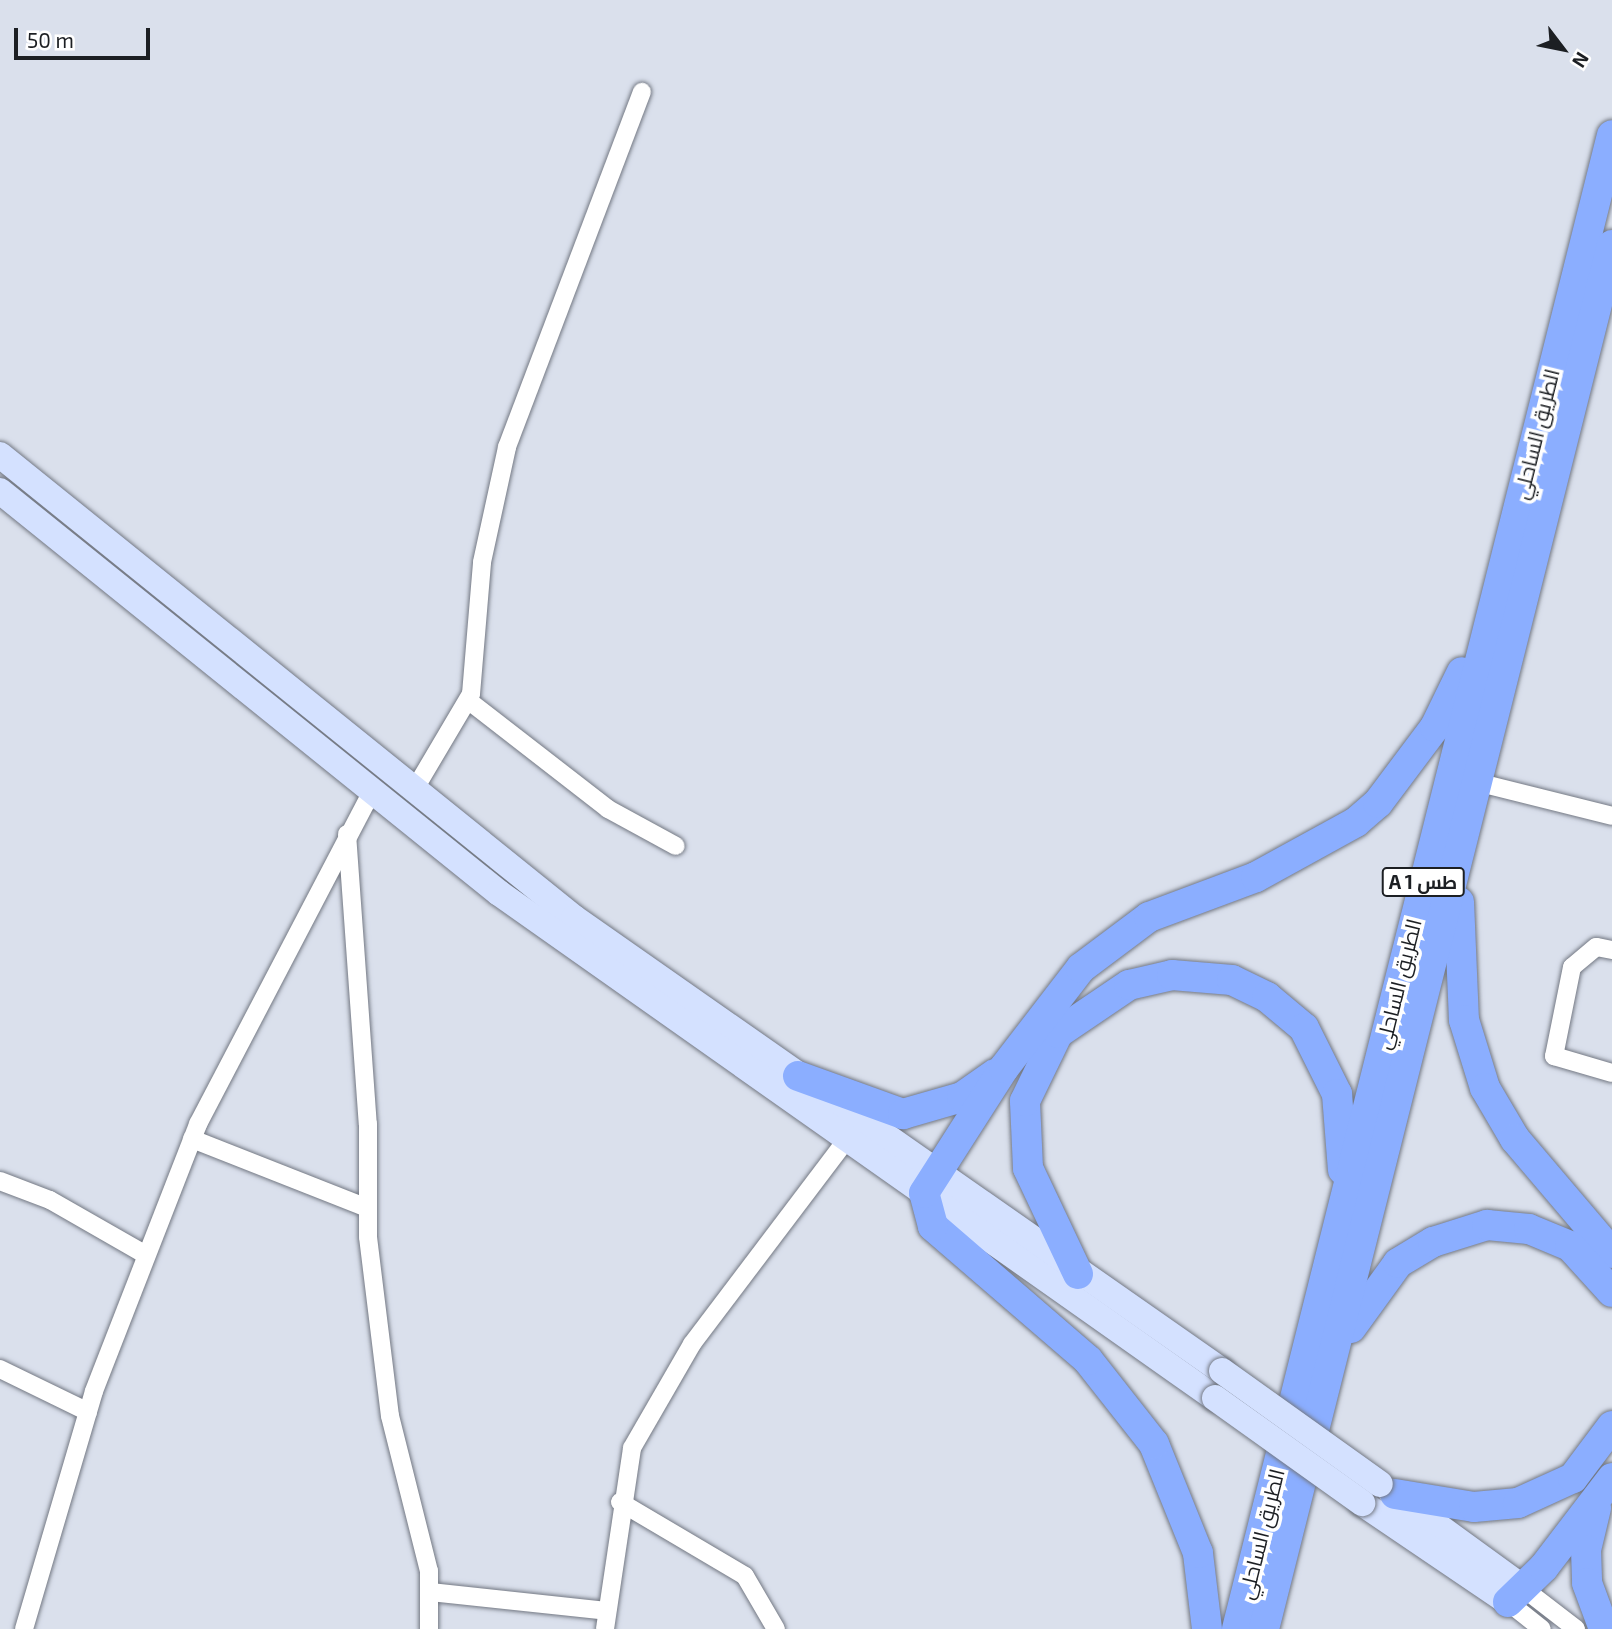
<!DOCTYPE html>
<html>
<head>
<meta charset="utf-8">
<style>
	body { margin:0 }
	#map { position:relative; width:1612px; height:1629px; overflow:hidden; background:#dae0ec; font-family:"Exo 2",Cairo,sans-serif }
	div>[style] { position:absolute }
	.roads { filter:drop-shadow(0 0 2px #737883) drop-shadow(0 0 2px #737883) }
	.minor>* { height:18px; margin:-9px; padding:0 9px; transform-origin:9px; border-radius:9px; background:#fff }
	.secondary>* { height:26px; margin:-13px; padding:0 13px; transform-origin:13px; border-radius:13px; background:#d4e1ff }
	.trunk>* { height:30px; margin:-15px; padding:0 15px; transform-origin:15px; border-radius:15px; background:#8baeff }
	.bridges { filter:drop-shadow(0 0 2px #737883) drop-shadow(0 0 2px #737883) }
	.secondary-bridge>* { height:26px; margin:-13px; padding:0 13px; transform-origin:13px; border-radius:13px; background:#d4e1ff }
	span { translate:-50% -50%; white-space:nowrap; text-align:center; line-height:1.15; -webkit-text-stroke:7px #fff; paint-order:stroke }
	.shield-label span { padding:2px 5px; background:#fff; border:2px solid; border-radius:5px; -webkit-text-stroke-width:0 }
	.shield-label { font-size:19px; color:#1c1f23; font-weight:700 }
	.street-label { font-size:21px; color:#1c1f23 }
	.north { position:absolute; left:1528px; top:14px; width:70px; height:70px; -webkit-text-stroke:5px #fff; paint-order:stroke; rotate:122deg; font-size:19px; font-weight:700; line-height:28px; text-align:center; color:#1c1f23 }
	.north::after { content:''; display:block; margin:auto; width:24px; height:32px; background:#1c1f23; clip-path:polygon(50% 0,100% 100%,50% 72%,0 100%) }
	.scale { position:absolute; left:14px; top:28px; width:136px; height:32px; box-sizing:border-box; border:4px solid #1c1f23; border-top:0; padding-left:9px; font-size:21px; line-height:24px; white-space:nowrap; color:#1c1f23; -webkit-text-stroke:5px #fff; paint-order:stroke }
</style>
</head>
<body>
<div id="map">
	<div class="roads">
		<div class="minor">
			<div style="left:469px;top:701px;width:176px;rotate:37.8deg"></div>
			<div style="left:608px;top:809px;width:77px;rotate:28.6deg"></div>
			<div style="left:1480px;top:783px;width:136px;rotate:14deg"></div>
			<div style="left:413px;top:792px;width:114px;rotate:-59.4deg"></div>
			<div style="left:471px;top:694px;width:132px;rotate:-85.2deg"></div>
			<div style="left:482px;top:562px;width:118px;rotate:-77.7deg"></div>
			<div style="left:507px;top:447px;width:380px;rotate:-69.2deg"></div>
			<div style="left:347px;top:834px;width:291px;rotate:85.9deg"></div>
			<div style="left:368px;top:1124px;width:113px;rotate:90deg"></div>
			<div style="left:368px;top:1237px;width:180px;rotate:83deg"></div>
			<div style="left:390px;top:1416px;width:160px;rotate:75.9deg"></div>
			<div style="left:429px;top:1571px;width:58px;rotate:90deg"></div>
			<div style="left:1612px;top:950px;width:16px;rotate:-169deg"></div>
			<div style="left:1596px;top:947px;width:31px;rotate:140deg"></div>
			<div style="left:1572px;top:967px;width:91px;rotate:101.4deg"></div>
			<div style="left:1554px;top:1056px;width:60px;rotate:16.3deg"></div>
			<div style="left:192px;top:1139px;width:188px;rotate:21.5deg"></div>
			<div style="left:0;top:1181px;width:53px;rotate:20.8deg"></div>
			<div style="left:50px;top:1200px;width:111px;rotate:29.8deg"></div>
			<div style="left:0;top:1369px;width:98px;rotate:26deg"></div>
			<div style="left:620px;top:1502px;width:145px;rotate:30.6deg"></div>
			<div style="left:745px;top:1576px;width:61px;rotate:59.7deg"></div>
			<div style="left:1523px;top:1588px;width:67px;rotate:37.7deg"></div>
			<div style="left:430px;top:1592px;width:178px;rotate:6.1deg"></div>
			<div style="left:1508px;top:1602px;width:43px;rotate:38.5deg"></div>
			<div style="left:24px;top:1629px;width:248px;rotate:-73.6deg"></div>
			<div style="left:94px;top:1391px;width:287px;rotate:-68.7deg"></div>
			<div style="left:198px;top:1124px;width:376px;rotate:-62.4deg"></div>
			<div style="left:605px;top:1629px;width:183px;rotate:-81.5deg"></div>
			<div style="left:632px;top:1448px;width:120px;rotate:-60deg"></div>
			<div style="left:692px;top:1344px;width:257px;rotate:-52.9deg"></div>
		</div>
		<div class="secondary">
			<div style="left:0;top:455px;width:737px;rotate:38.89deg"></div>
			<div style="left:574px;top:918px;width:791px;rotate:34.96deg"></div>
			<div style="left:0;top:491px;width:641px;rotate:38.86deg"></div>
			<div style="left:499px;top:893px;width:876px;rotate:35.2deg"></div>
			<div style="left:1391px;top:1492px;width:163px;rotate:36deg"></div>
			<div style="left:1362px;top:1503px;width:176px;rotate:34.1deg"></div>
		</div>
		<div class="trunk">
			<div style="left:1459px;top:902px;width:118px;rotate:87.6deg"></div>
			<div style="left:1464px;top:1020px;width:71px;rotate:72.8deg"></div>
			<div style="left:1485px;top:1088px;width:59px;rotate:59.5deg"></div>
			<div style="left:1515px;top:1139px;width:150px;rotate:49.6deg"></div>
			<div style="left:798px;top:1076px;width:112px;rotate:19.9deg"></div>
			<div style="left:903px;top:1114px;width:61px;rotate:-16.1deg"></div>
			<div style="left:962px;top:1097px;width:40px;rotate:-34.9deg"></div>
			<div style="left:1078px;top:1274px;width:117px;rotate:-115.3deg"></div>
			<div style="left:1028px;top:1168px;width:67px;rotate:-92.6deg"></div>
			<div style="left:1025px;top:1101px;width:76px;rotate:-64.1deg"></div>
			<div style="left:1058px;top:1033px;width:86px;rotate:-34.1deg"></div>
			<div style="left:1129px;top:985px;width:44px;rotate:-13.1deg"></div>
			<div style="left:1172px;top:975px;width:60px;rotate:4.8deg"></div>
			<div style="left:1232px;top:980px;width:39px;rotate:26deg"></div>
			<div style="left:1267px;top:997px;width:48px;rotate:40deg"></div>
			<div style="left:1304px;top:1028px;width:74px;rotate:63.4deg"></div>
			<div style="left:1337px;top:1094px;width:76px;rotate:85.5deg"></div>
			<div style="left:1351px;top:1328px;width:80px;rotate:-54.1deg"></div>
			<div style="left:1398px;top:1263px;width:41px;rotate:-31deg"></div>
			<div style="left:1433px;top:1242px;width:57px;rotate:-17.5deg"></div>
			<div style="left:1487px;top:1225px;width:42px;rotate:5.4deg"></div>
			<div style="left:1529px;top:1229px;width:44px;rotate:22.5deg"></div>
			<div style="left:1570px;top:1246px;width:62px;rotate:47.6deg"></div>
			<div style="left:1395px;top:1494px;width:80px;rotate:9.3deg"></div>
			<div style="left:1474px;top:1507px;width:44px;rotate:-5.2deg"></div>
			<div style="left:1518px;top:1503px;width:60px;rotate:-24.4deg"></div>
			<div style="left:1573px;top:1478px;width:65px;rotate:-53.1deg"></div>
			<div style="left:1596px;top:1508px;width:43px;rotate:103.4deg"></div>
			<div style="left:1586px;top:1550px;width:33px;rotate:88deg"></div>
			<div style="left:1587px;top:1583px;width:49px;rotate:69.7deg"></div>
			<div style="left:1508px;top:1602px;width:50px;rotate:-44.2deg"></div>
			<div style="left:1544px;top:1567px;width:112px;rotate:-52.6deg"></div>
			<div style="left:1207px;top:1629px;width:77px;rotate:-96.8deg"></div>
			<div style="left:1198px;top:1553px;width:118px;rotate:-112deg"></div>
			<div style="left:1154px;top:1444px;width:107px;rotate:-128.2deg"></div>
			<div style="left:1088px;top:1360px;width:205px;rotate:-139.2deg"></div>
			<div style="left:933px;top:1226px;width:34px;rotate:-105deg"></div>
			<div style="left:924px;top:1193px;width:148px;rotate:-57.4deg"></div>
			<div style="left:1004px;top:1068px;width:126px;rotate:-52.4deg"></div>
			<div style="left:1081px;top:968px;width:85px;rotate:-36.9deg"></div>
			<div style="left:1149px;top:917px;width:114px;rotate:-20.5deg"></div>
			<div style="left:1256px;top:877px;width:114px;rotate:-28.8deg"></div>
			<div style="left:1356px;top:822px;width:29px;rotate:-41deg"></div>
			<div style="left:1378px;top:803px;width:95px;rotate:-53.1deg"></div>
			<div style="left:1435px;top:727px;width:61px;rotate:-63.9deg"></div>
			<div style="left:1237px;top:1629px;width:1540px;rotate:-75.91deg"></div>
			<div style="left:1264px;top:1629px;width:1427px;rotate:-75.89deg"></div>
		</div>
	</div>
	<div class="bridges">
		<div class="secondary-bridge">
			<div style="left:1222px;top:1371px;width:194px;rotate:35.6deg"></div>
			<div style="left:1215px;top:1398px;width:181px;rotate:35.5deg"></div>
		</div>
	</div>
	<div class="shield-label">
		<span style="left:1423px;top:882px">A 1 طس</span>
	</div>
	<div class="street-label">
		<span style="left:1536px;top:434px;rotate:-76deg">الطريق الساحلي</span>
		<span style="left:1398px;top:984px;rotate:-76deg">الطريق الساحلي</span>
		<span style="left:1261px;top:1534px;rotate:-76deg">الطريق الساحلي</span>
	</div>
	<div class="north">N</div>
	<div class="scale">50 m</div>
</div>
</body>
</html>
